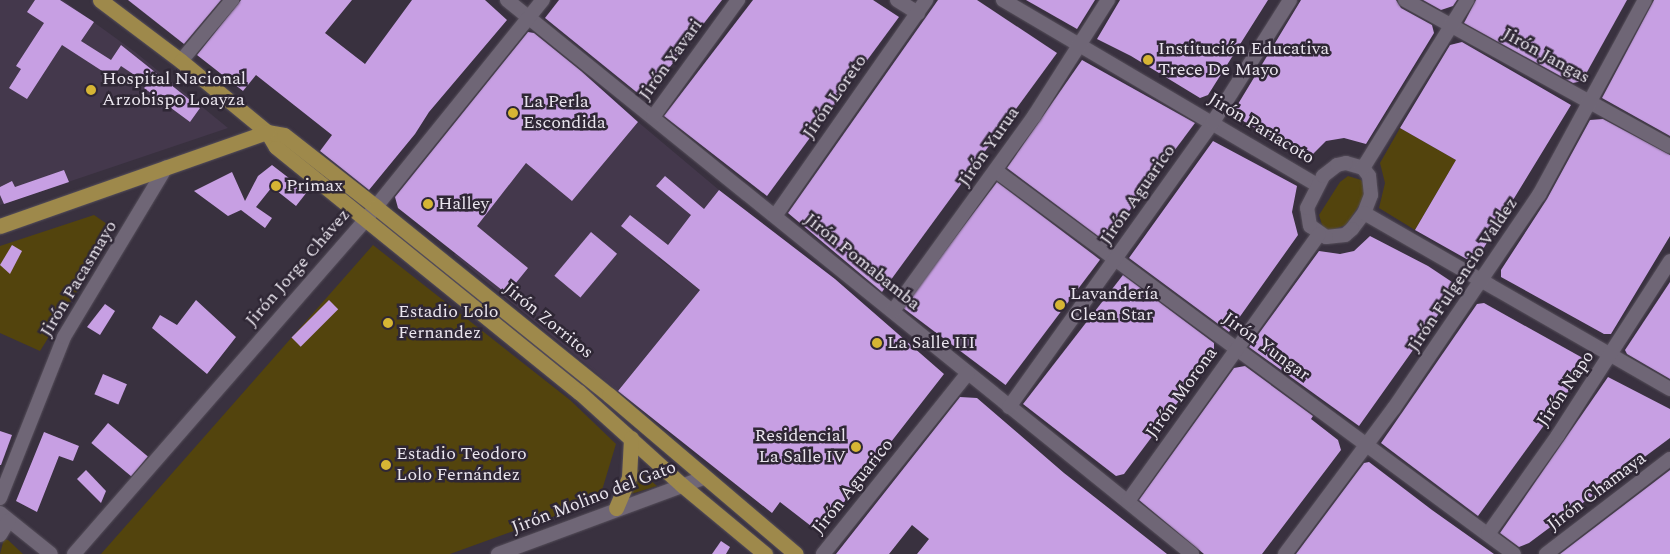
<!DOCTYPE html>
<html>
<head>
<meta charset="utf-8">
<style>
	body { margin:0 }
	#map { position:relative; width:1670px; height:554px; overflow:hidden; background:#39313f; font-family:Spectral,serif }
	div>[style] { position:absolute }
	.built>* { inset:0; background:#44384c }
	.green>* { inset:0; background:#53440d }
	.building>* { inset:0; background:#c79fe3; transform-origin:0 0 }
	.roads { filter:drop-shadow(0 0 1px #554e5a) drop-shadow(0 0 1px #554e5a) }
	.minor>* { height:14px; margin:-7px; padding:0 7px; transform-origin:7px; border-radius:7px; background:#6f6676 }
	.major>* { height:15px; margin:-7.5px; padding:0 7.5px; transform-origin:7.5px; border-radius:7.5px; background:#9e894b }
	.dots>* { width:14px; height:14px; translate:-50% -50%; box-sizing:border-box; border:2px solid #2f2735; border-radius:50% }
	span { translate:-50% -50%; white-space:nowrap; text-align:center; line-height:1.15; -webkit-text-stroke:5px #2f2735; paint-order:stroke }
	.poi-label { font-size:18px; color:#eae5ee }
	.left { translate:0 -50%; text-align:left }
	.right { translate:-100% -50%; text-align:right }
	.street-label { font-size:18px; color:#eae5ee }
</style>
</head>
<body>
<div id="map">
	<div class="built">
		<div style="clip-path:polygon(0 0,63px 0,135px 52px,228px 128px,0 205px)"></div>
		<div style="clip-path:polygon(638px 122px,719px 190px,687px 231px,682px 227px,658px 258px,700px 290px,618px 391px,454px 255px,526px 163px,572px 201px)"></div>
	</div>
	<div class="green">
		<div style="clip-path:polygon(1400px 128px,1456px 160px,1415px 230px,1379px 208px,1385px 183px,1380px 163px)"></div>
		<div style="clip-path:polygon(1348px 176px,1361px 180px,1365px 186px,1364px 198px,1346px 225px,1329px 231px,1323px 228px,1319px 215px,1340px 182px)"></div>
		<div style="clip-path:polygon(94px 215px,110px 226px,109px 240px,40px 351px,0 333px,0 246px)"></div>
		<div style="clip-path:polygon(373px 245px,570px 400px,616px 444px,599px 500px,450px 554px,101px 554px)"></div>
		<div style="clip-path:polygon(635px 467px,657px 486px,631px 494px,629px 492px)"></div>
		<div style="clip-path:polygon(4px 539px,8px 540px,23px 554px,0 554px)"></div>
	</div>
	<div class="building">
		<div style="clip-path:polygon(35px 0,60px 0,94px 22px,81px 41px,111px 60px,121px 45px,200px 108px,190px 122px,144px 88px,148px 84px,121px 66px,113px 78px,62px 45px,27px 99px,9px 88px,21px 69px,16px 66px,44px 23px,27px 12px)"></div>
		<div style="clip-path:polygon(128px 0,221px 0,184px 44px)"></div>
		<div style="clip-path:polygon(241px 0,352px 0,325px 33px,365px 64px,412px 0,485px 0,507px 20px,429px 112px,415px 134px,369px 190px,320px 151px,332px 135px,256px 75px,243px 91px,197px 55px)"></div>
		<div style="clip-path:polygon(559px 0,722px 0,645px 99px,545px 18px)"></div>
		<div style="clip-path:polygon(753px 0,873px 0,899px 17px,767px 196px,664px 116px)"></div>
		<div style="clip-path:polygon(938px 0,977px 0,1057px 53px,882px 292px,788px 213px)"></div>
		<div style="clip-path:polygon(1026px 0,1095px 0,1077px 29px)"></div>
		<div style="clip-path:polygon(1120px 0,1268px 0,1208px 95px,1200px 98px,1131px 56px,1097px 39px)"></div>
		<div style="clip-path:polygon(1301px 0,1396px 0,1401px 8px,1432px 25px,1434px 33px,1366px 144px,1344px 138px,1326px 141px,1308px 159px,1238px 118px,1235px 109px)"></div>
		<div style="clip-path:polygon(1423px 0,1457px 0,1453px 6px,1441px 10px)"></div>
		<div style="clip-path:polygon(1476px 0,1627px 0,1582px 81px,1573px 83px,1464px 23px)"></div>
		<div style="clip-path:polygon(1654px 0,1670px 0,1670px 136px,1602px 98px)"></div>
		<div style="clip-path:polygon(528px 32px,534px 33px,581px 71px,638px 122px,572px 201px,526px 163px,477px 226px,528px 268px,507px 294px,398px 208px,395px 197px)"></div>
		<div style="clip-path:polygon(1462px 42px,1571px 105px,1477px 259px,1470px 261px,1415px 230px,1456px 160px,1400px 128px,1450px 45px)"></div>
		<div style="clip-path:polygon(1082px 60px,1195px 123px,1106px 242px,1007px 168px)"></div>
		<div style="clip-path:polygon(1603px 119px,1670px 155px,1670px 236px,1611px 334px,1604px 334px,1501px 277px,1501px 270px,1547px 199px,1590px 120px)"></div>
		<div style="clip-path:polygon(1213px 141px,1297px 186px,1292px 212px,1298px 235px,1229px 332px,1129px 258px)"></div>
		<div style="clip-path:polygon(272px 165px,307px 192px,296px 206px,272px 187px,256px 207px,272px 218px,265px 228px,241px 210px,228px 216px,194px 191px,232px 172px,245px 201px,258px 176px)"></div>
		<div style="clip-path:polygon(64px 170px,69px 182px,4px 204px,0 195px,0 187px,12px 181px,15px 187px)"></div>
		<div style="clip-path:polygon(665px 176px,704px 209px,719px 190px,835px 279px,944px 374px,820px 533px,780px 502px,772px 513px,618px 391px,700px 290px,621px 226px,630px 215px,668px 245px,691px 215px,656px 186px)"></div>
		<div style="left:997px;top:182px;width:129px;height:157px;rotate:37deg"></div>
		<div style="left:591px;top:232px;width:34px;height:57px;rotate:40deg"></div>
		<div style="clip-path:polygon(1370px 236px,1428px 266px,1455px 284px,1455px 291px,1359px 426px,1249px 347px,1319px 251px,1340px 254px,1354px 251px)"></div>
		<div style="clip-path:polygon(12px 245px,22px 251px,10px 274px,0 265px)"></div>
		<div style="clip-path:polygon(1123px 275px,1214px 343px,1214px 354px,1124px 474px,1116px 476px,1023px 404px)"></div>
		<div style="clip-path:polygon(1670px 282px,1670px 379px,1627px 354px,1625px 350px)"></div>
		<div style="clip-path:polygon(196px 300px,236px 337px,207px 374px,152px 328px,160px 315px,177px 325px)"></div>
		<div style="left:329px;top:300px;width:13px;height:53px;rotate:45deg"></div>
		<div style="clip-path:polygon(1484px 303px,1590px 362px,1478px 516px,1381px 443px,1477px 304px)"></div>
		<div style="clip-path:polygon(105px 304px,115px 311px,100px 335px,87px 327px)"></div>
		<div style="clip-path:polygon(1245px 366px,1313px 416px,1311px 419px,1338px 440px,1341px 450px,1262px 554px,1204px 554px,1139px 500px,1234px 368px)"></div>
		<div style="left:103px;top:374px;width:26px;height:22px;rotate:23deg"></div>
		<div style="clip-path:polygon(1608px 377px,1670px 409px,1670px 438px,1529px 543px,1519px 547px,1500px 533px)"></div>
		<div style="clip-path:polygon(960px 397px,977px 398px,1064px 473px,1167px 554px,917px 554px,929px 539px,912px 525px,889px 554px,836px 554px)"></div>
		<div style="left:108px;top:423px;width:52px;height:26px;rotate:40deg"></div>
		<div style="clip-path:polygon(0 431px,12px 435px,1px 465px,0 465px)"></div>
		<div style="clip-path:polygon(44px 432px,79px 446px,73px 461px,59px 456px,37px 512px,16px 501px)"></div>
		<div style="clip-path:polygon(1369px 462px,1432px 510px,1494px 554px,1296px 554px,1364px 463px)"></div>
		<div style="clip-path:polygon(86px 470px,106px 491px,101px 503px,77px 479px)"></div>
		<div style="clip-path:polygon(1670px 470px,1670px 554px,1560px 554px)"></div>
		<div style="clip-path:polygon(721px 541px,730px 547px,726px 554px,712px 554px)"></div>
	</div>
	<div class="roads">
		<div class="minor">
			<div style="left:507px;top:0;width:881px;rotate:38.96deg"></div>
			<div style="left:897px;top:0;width:25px;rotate:32deg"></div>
			<div style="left:1003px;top:0;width:364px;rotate:30.5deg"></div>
			<div style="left:1405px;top:0;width:303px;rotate:28.9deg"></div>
			<div style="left:181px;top:61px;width:80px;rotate:-50.1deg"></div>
			<div style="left:653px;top:117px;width:145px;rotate:-54deg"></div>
			<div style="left:1346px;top:163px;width:18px;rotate:16deg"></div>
			<div style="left:1363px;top:168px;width:10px;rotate:53deg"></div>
			<div style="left:1369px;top:176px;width:19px;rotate:84deg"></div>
			<div style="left:1371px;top:195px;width:19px;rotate:111deg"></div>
			<div style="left:1364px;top:213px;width:20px;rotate:127deg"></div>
			<div style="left:1352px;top:229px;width:9px;rotate:139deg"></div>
			<div style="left:1345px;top:235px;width:19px;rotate:174deg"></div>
			<div style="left:1326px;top:237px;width:19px;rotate:-145deg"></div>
			<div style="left:1310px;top:226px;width:18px;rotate:-99deg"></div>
			<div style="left:1307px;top:208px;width:36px;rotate:-63deg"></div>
			<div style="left:1323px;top:176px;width:18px;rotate:-38deg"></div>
			<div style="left:1337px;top:165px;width:9px;rotate:-13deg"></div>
			<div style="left:1363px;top:168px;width:198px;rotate:-58.2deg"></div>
			<div style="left:996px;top:171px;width:644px;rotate:36.48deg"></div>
			<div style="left:1364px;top:213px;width:353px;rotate:29.9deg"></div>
			<div style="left:775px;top:216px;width:264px;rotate:-55deg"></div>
			<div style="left:893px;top:311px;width:241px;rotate:-54.1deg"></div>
			<div style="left:1034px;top:116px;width:138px;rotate:-57.5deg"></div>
			<div style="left:1009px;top:407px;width:350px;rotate:-54.4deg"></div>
			<div style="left:1213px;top:122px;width:144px;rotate:-57.7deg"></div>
			<div style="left:0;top:498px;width:173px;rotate:-68.3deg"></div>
			<div style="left:64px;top:337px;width:198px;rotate:-59deg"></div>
			<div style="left:1128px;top:501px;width:328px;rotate:-54.4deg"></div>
			<div style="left:0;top:513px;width:65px;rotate:38.8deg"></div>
			<div style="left:1488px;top:534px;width:121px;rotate:-54.7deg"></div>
			<div style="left:1558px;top:435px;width:207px;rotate:-57.2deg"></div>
			<div style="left:0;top:535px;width:17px;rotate:-59deg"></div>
			<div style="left:74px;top:554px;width:444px;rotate:-48.9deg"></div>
			<div style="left:366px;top:219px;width:282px;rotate:-51.1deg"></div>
			<div style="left:498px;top:554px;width:220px;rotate:-20.3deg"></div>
			<div style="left:823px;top:554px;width:232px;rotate:-51.3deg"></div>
			<div style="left:1285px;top:554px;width:182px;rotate:-53.3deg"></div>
			<div style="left:1394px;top:408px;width:258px;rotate:-55.8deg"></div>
			<div style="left:1539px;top:195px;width:222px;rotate:-61.5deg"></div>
			<div style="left:1546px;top:554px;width:156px;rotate:-37.5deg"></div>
		</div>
		<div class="major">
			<div style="left:100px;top:0;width:101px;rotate:37deg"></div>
			<div style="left:181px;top:61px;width:112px;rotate:39.5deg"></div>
			<div style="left:267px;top:132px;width:17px;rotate:59deg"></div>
			<div style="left:276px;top:147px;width:390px;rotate:39deg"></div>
			<div style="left:579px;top:392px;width:139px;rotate:42.1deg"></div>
			<div style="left:682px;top:485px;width:108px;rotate:39.7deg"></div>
			<div style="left:267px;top:132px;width:17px;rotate:10deg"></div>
			<div style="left:284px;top:135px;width:117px;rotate:38deg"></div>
			<div style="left:376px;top:207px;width:299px;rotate:38.9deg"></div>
			<div style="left:609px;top:395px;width:245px;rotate:40.4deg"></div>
			<div style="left:0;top:226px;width:283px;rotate:-19.4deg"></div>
			<div style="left:616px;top:508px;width:34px;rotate:-67deg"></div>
			<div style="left:629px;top:477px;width:39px;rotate:-87deg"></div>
		</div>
	</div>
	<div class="dots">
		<div style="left:1148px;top:60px;background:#d6b534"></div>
		<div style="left:91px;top:90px;background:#d6b534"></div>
		<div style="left:513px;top:113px;background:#d6b534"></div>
		<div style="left:276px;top:186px;background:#d6b534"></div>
		<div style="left:428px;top:204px;background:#d6b534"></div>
		<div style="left:1060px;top:305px;background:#d6b534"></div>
		<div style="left:388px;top:323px;background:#d6b534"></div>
		<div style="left:877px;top:343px;background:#d6b534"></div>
		<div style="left:856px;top:447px;background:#d6b534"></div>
		<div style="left:386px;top:465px;background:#d6b534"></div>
	</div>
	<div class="poi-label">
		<span class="left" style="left:1158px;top:60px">Institución Educativa<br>Trece De Mayo</span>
		<span class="left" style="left:102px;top:90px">Hospital Nacional<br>Arzobispo Loayza</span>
		<span class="left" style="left:523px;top:113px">La Perla<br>Escondida</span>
		<span class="left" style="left:286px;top:186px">Primax</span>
		<span class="left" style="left:438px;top:204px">Halley</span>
		<span class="left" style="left:1070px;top:305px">Lavandería<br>Clean Star</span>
		<span class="left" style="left:398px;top:323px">Estadio Lolo<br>Fernandez</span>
		<span class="left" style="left:887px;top:343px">La Salle III</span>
		<span class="right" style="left:846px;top:447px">Residencial<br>La Salle IV</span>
		<span class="left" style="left:396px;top:465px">Estadio Teodoro<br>Lolo Fernández</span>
	</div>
	<div class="street-label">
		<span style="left:1546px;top:56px;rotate:29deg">Jirón Jangas</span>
		<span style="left:671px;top:60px;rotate:-54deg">Jirón Yavari</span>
		<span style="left:835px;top:97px;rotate:-55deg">Jirón Loreto</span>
		<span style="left:1261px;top:129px;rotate:31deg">Jirón Pariacoto</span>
		<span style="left:989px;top:147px;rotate:-55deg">Jirón Yurua</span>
		<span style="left:1138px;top:195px;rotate:-55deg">Jirón Aguarico</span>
		<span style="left:862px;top:262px;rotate:39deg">Jirón Pomabamba</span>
		<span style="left:298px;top:268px;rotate:-49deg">Jirón Jorge Chávez</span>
		<span style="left:1463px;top:275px;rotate:-56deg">Jirón Fulgencio Valdez</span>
		<span style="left:79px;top:279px;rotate:-59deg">Jirón Pacasmayo</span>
		<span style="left:548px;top:321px;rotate:39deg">Jirón Zorritos</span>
		<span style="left:1266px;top:347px;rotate:36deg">Jirón Yungar</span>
		<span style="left:1566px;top:389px;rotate:-56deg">Jirón Napo</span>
		<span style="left:1182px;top:393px;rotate:-54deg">Jirón Morona</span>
		<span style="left:853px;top:487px;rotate:-51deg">Jirón Aguarico</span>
		<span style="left:1597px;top:492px;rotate:-37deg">Jirón Chamaya</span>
		<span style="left:594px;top:498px;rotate:-21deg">Jirón Molino del Gato</span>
	</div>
</div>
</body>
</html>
